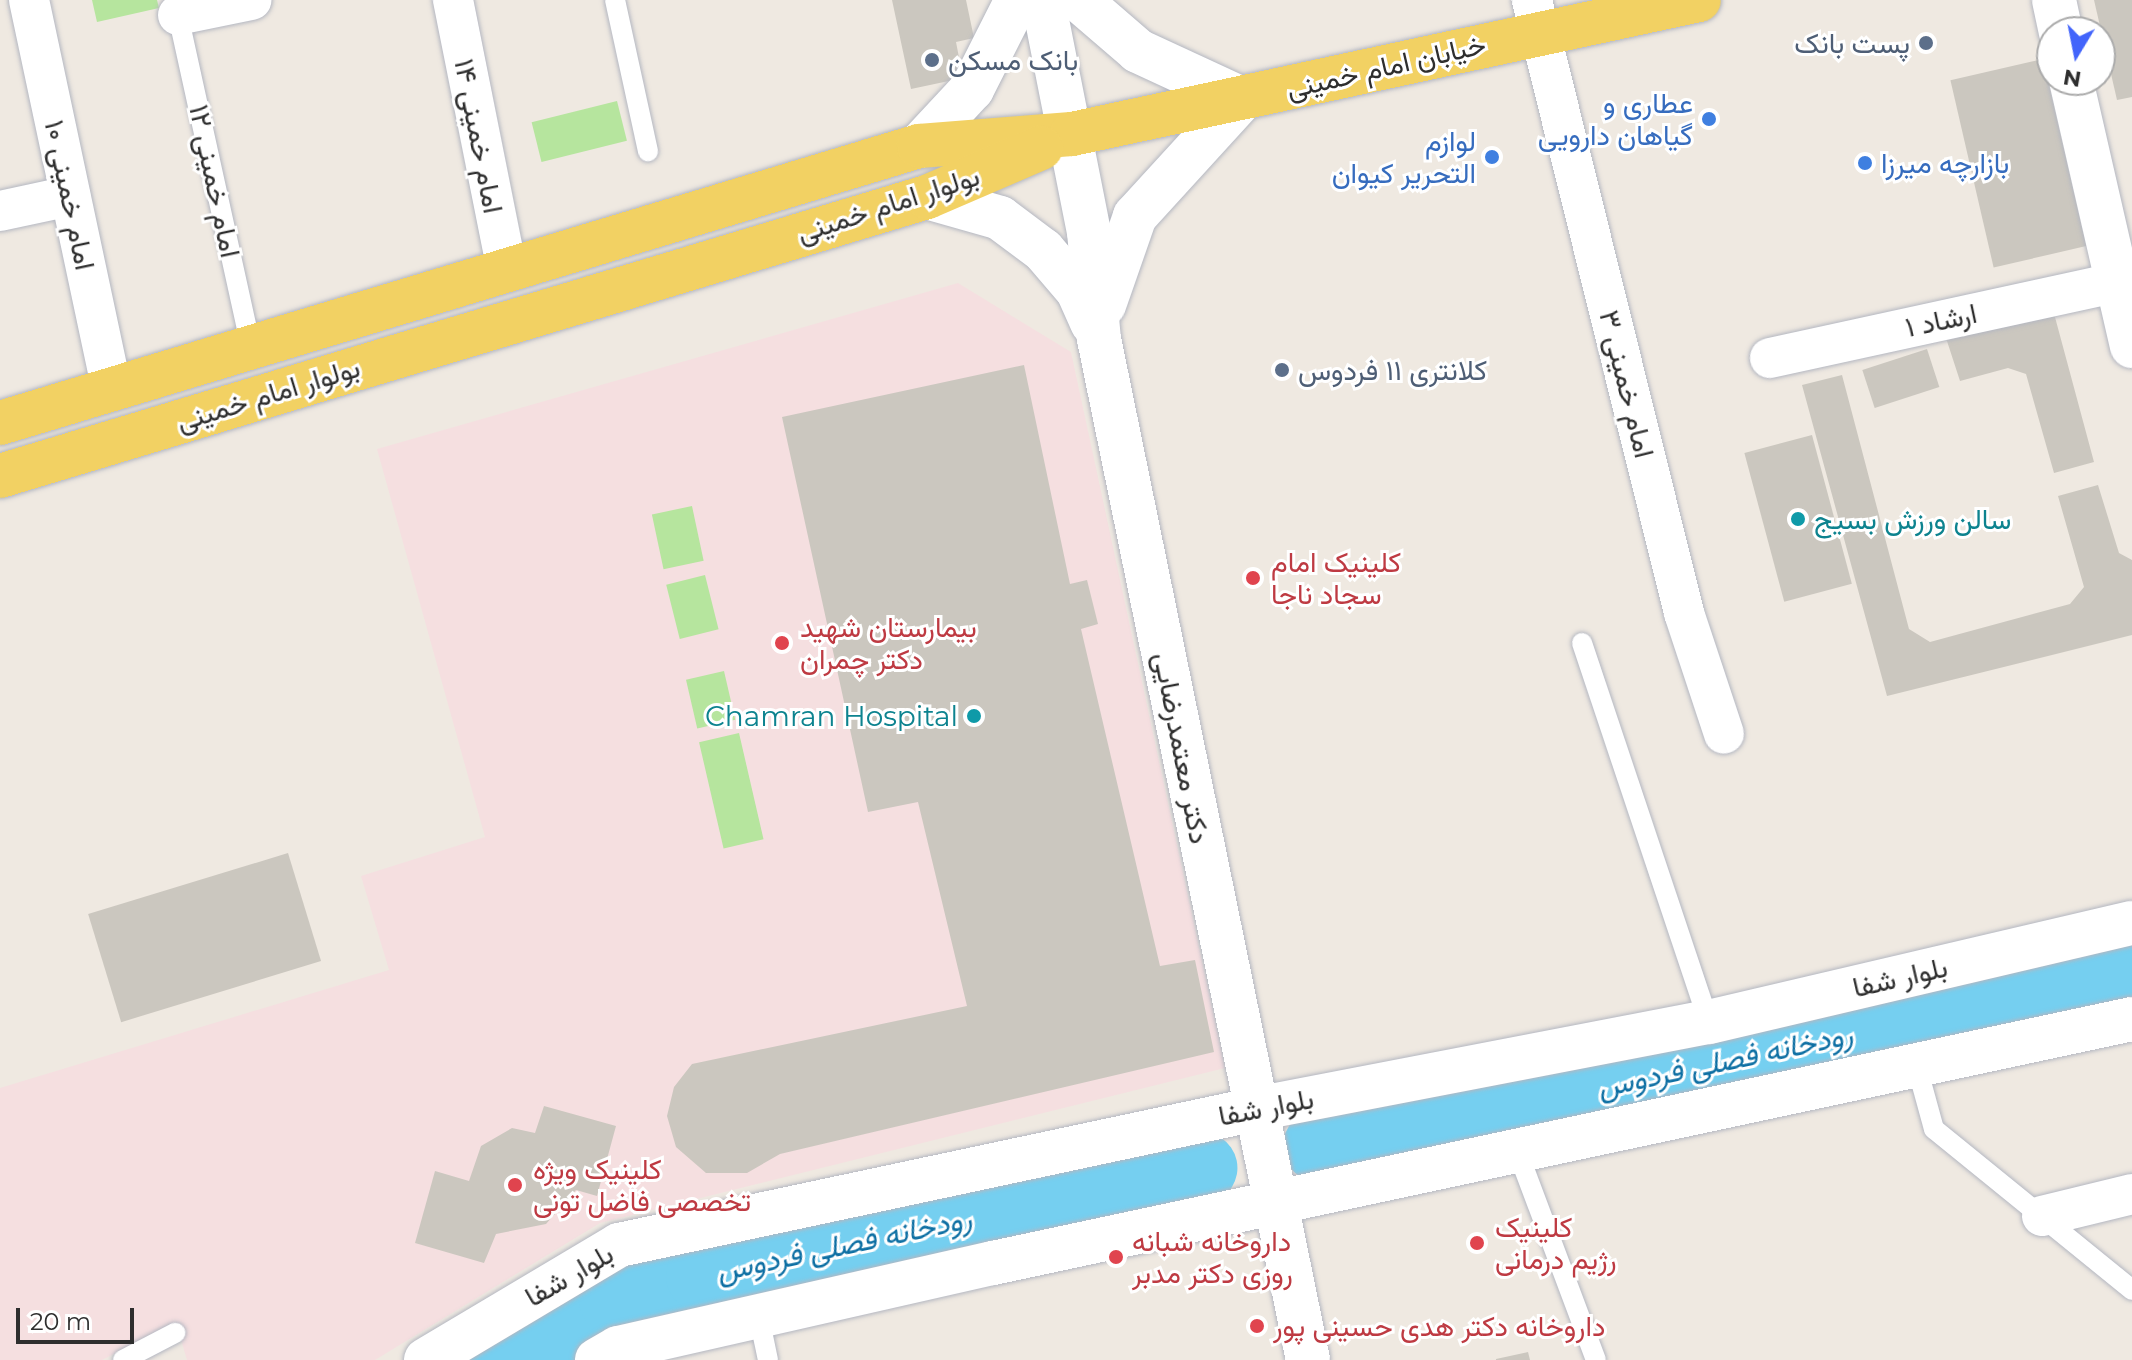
<!DOCTYPE html>
<html>
<head>
<meta charset="utf-8">
<style>
	body { margin:0 }
	#map { position:relative; width:2132px; height:1360px; overflow:hidden; background:#efe9e1; font-family:Montserrat,Vazirmatn,sans-serif }
	div>[style] { position:absolute }
	.medical>* { inset:0; background:#f5dfe0 }
	.green>* { inset:0; background:#b6e59e; transform-origin:0 0 }
	.river>* { height:72px; margin:-36px; padding:0 36px; transform-origin:36px; border-radius:36px; background:#75cff0 }
	.building>* { inset:0; background:#cbc7bf; transform-origin:0 0 }
	.roads { filter:drop-shadow(0 0 2px #b4b7c1) drop-shadow(0 0 2px #b4b7c1) }
	.lane>* { height:20px; margin:-10px; padding:0 10px; transform-origin:10px; border-radius:10px; background:#fff }
	.street>* { height:40px; margin:-20px; padding:0 20px; transform-origin:20px; border-radius:20px; background:#fff }
	.secondary>* { height:44px; margin:-22px; padding:0 22px; transform-origin:22px; border-radius:22px; background:#fff }
	.primary>* { height:44px; margin:-22px; padding:0 22px; transform-origin:22px; border-radius:22px; background:#f2d163 }
	.dots>* { width:22px; height:22px; translate:-50% -50%; box-sizing:border-box; border:4px solid #fff; border-radius:50% }
	span { translate:-50% -50%; white-space:nowrap; text-align:center; line-height:1.15; -webkit-text-stroke:6px #fff; paint-order:stroke }
	.service-label { font-size:28px; color:#4e5e75 }
	.right { translate:-100% -50%; text-align:right }
	.left { translate:0 -50%; text-align:left }
	.street-label { font-size:28px; color:#2e2e2e }
	.shop-label { font-size:28px; color:#366cbe }
	.culture-label { font-size:28px; color:#0d838f }
	.health-label { font-size:28px; color:#be3a42 }
	.water-label { font-size:30px; color:#0d6fa3; font-style:italic }
	.north { position:absolute; left:2036px; top:16px; width:80px; height:80px; box-sizing:border-box; background:#fff; border:2px solid #ababab; border-radius:50%; rotate:190deg; font-size:22px; font-weight:700; line-height:32px; text-align:center; color:#2e2e2e }
	.north::after { content:''; display:block; margin:auto; width:28px; height:36px; background:#4264fb; clip-path:polygon(50% 0,100% 100%,50% 72%,0 100%) }
	.scale { position:absolute; left:16px; top:1308px; width:118px; height:36px; box-sizing:border-box; border:4px solid #2e2e2e; border-top:0; padding-left:10px; font-size:24px; line-height:28px; white-space:nowrap; color:#2e2e2e; -webkit-text-stroke:6px #fff; paint-order:stroke }
</style>
</head>
<body>
<div id="map">
	<div class="medical">
		<div style="clip-path:polygon(958px 283px,1071px 352px,1225px 1068px,600px 1223px,375px 1360px,187px 1360px,176px 1323px,102px 1360px,0 1360px,0 1088px,389px 970px,361px 876px,485px 837px,377px 449px)"></div>
	</div>
	<div class="green">
		<div style="clip-path:polygon(92px 0,157px 0,159px 8px,97px 22px)"></div>
		<div style="left:617px;top:101px;width:41px;height:88px;rotate:76deg"></div>
		<div style="left:692px;top:506px;width:56px;height:41px;rotate:78deg"></div>
		<div style="left:705px;top:575px;width:56px;height:40px;rotate:76deg"></div>
		<div style="left:724px;top:671px;width:50px;height:39px;rotate:77deg"></div>
		<div style="left:739px;top:733px;width:109px;height:41px;rotate:77deg"></div>
	</div>
	<div class="river">
		<div style="left:1319px;top:1146px;width:831px;rotate:-11.81deg"></div>
		<div style="left:500px;top:1360px;width:130px;rotate:-27.6deg"></div>
		<div style="left:615px;top:1300px;width:90px;rotate:-15.4deg"></div>
		<div style="left:702px;top:1276px;width:511px;rotate:-12.21deg"></div>
	</div>
	<div class="building">
		<div style="clip-path:polygon(892px 0,966px 0,974px 38px,956px 42px,963px 78px,911px 89px)"></div>
		<div style="clip-path:polygon(2094px 0,2132px 0,2132px 97px,2117px 100px)"></div>
		<div style="left:2043px;top:59px;width:192px;height:95px;rotate:77deg"></div>
		<div style="clip-path:polygon(2052px 306px,2094px 462px,2054px 473px,2026px 374px,2008px 368px,1960px 381px,1946px 338px)"></div>
		<div style="left:1927px;top:349px;width:40px;height:68px;rotate:72deg"></div>
		<div style="clip-path:polygon(1024px 365px,1070px 584px,1087px 580px,1098px 624px,1081px 629px,1160px 966px,1195px 960px,1214px 1052px,780px 1154px,747px 1173px,706px 1173px,676px 1147px,667px 1116px,674px 1087px,692px 1064px,967px 1006px,918px 802px,868px 812px,782px 417px)"></div>
		<div style="clip-path:polygon(1842px 375px,1909px 629px,1930px 642px,2070px 604px,2084px 587px,2058px 496px,2098px 485px,2119px 553px,2132px 560px,2132px 635px,1887px 696px,1802px 385px)"></div>
		<div style="left:1812px;top:435px;width:154px;height:70px;rotate:75deg"></div>
		<div style="left:288px;top:853px;width:113px;height:209px;rotate:73deg"></div>
		<div style="clip-path:polygon(544px 1106px,616px 1126px,597px 1196px,576px 1190px,546px 1224px,496px 1234px,484px 1263px,415px 1243px,435px 1171px,469px 1181px,481px 1146px,512px 1128px,535px 1133px)"></div>
		<div style="clip-path:polygon(1528px 1352px,1530px 1360px,1496px 1360px,1496px 1359px)"></div>
	</div>
	<div class="roads">
		<div class="lane">
			<div style="left:615px;top:0;width:155px;rotate:77.7deg"></div>
			<div style="left:178px;top:15px;width:340px;rotate:77.6deg"></div>
			<div style="left:1582px;top:643px;width:400px;rotate:71.5deg"></div>
			<div style="left:1917px;top:1067px;width:64px;rotate:74.7deg"></div>
			<div style="left:1934px;top:1129px;width:255px;rotate:39.1deg"></div>
			<div style="left:1517px;top:1150px;width:224px;rotate:69.4deg"></div>
			<div style="left:759px;top:1317px;width:44px;rotate:78.2deg"></div>
			<div style="left:123px;top:1360px;width:59px;rotate:-27.4deg"></div>
		</div>
		<div class="street">
			<div style="left:29px;top:0;width:399px;rotate:78deg"></div>
			<div style="left:453px;top:0;width:276px;rotate:78.7deg"></div>
			<div style="left:1532px;top:0;width:632px;rotate:76.07deg"></div>
			<div style="left:1684px;top:613px;width:127px;rotate:71.7deg"></div>
			<div style="left:178px;top:15px;width:75px;rotate:-11.6deg"></div>
			<div style="left:0;top:211px;width:72px;rotate:-12.1deg"></div>
			<div style="left:1770px;top:358px;width:371px;rotate:-12.3deg"></div>
			<div style="left:2042px;top:1216px;width:93px;rotate:-13.7deg"></div>
		</div>
		<div class="secondary">
			<div style="left:1043px;top:0;width:237px;rotate:78.8deg"></div>
			<div style="left:1089px;top:232px;width:107px;rotate:84.7deg"></div>
			<div style="left:1099px;top:339px;width:1042px;rotate:78.43deg"></div>
			<div style="left:1079px;top:0;width:78px;rotate:40.8deg"></div>
			<div style="left:1138px;top:51px;width:115px;rotate:24.8deg"></div>
			<div style="left:1242px;top:99px;width:159px;rotate:132.4deg"></div>
			<div style="left:1135px;top:216px;width:94px;rotate:109.2deg"></div>
			<div style="left:2054px;top:0;width:33px;rotate:78deg"></div>
			<div style="left:2071px;top:80px;width:273px;rotate:77.1deg"></div>
			<div style="left:919px;top:146px;width:78px;rotate:-47.1deg"></div>
			<div style="left:972px;top:89px;width:100px;rotate:-63.2deg"></div>
			<div style="left:927px;top:197px;width:76px;rotate:16deg"></div>
			<div style="left:1000px;top:218px;width:54px;rotate:36.7deg"></div>
			<div style="left:1043px;top:250px;width:54px;rotate:49.5deg"></div>
			<div style="left:1078px;top:291px;width:35px;rotate:66deg"></div>
			<div style="left:426px;top:1360px;width:225px;rotate:-30.8deg"></div>
			<div style="left:619px;top:1245px;width:651px;rotate:-12.05deg"></div>
			<div style="left:1256px;top:1109px;width:461px;rotate:-10.9deg"></div>
			<div style="left:1709px;top:1022px;width:434px;rotate:-13.2deg"></div>
			<div style="left:597px;top:1360px;width:24px;rotate:-30deg"></div>
			<div style="left:618px;top:1348px;width:385px;rotate:-12.8deg"></div>
			<div style="left:993px;top:1263px;width:1165px;rotate:-12.09deg"></div>
		</div>
		<div class="primary">
			<div style="left:0;top:423px;width:960px;rotate:-16.77deg"></div>
			<div style="left:919px;top:146px;width:153px;rotate:-4.5deg"></div>
			<div style="left:1072px;top:134px;width:641px;rotate:-12.06deg"></div>
			<div style="left:0;top:476px;width:968px;rotate:-16.75deg"></div>
			<div style="left:927px;top:197px;width:124px;rotate:-23.3deg"></div>
		</div>
	</div>
	<div class="dots">
		<div style="left:1926px;top:43px;background:#5c6f8a"></div>
		<div style="left:932px;top:60px;background:#5c6f8a"></div>
		<div style="left:1709px;top:119px;background:#3f7fe0"></div>
		<div style="left:1492px;top:157px;background:#3f7fe0"></div>
		<div style="left:1865px;top:163px;background:#3f7fe0"></div>
		<div style="left:1282px;top:370px;background:#5c6f8a"></div>
		<div style="left:1798px;top:519px;background:#0f9aa8"></div>
		<div style="left:1253px;top:578px;background:#e0444e"></div>
		<div style="left:782px;top:643px;background:#e0444e"></div>
		<div style="left:974px;top:716px;background:#0f9aa8"></div>
		<div style="left:515px;top:1185px;background:#e0444e"></div>
		<div style="left:1477px;top:1243px;background:#e0444e"></div>
		<div style="left:1116px;top:1257px;background:#e0444e"></div>
		<div style="left:1257px;top:1326px;background:#e0444e"></div>
	</div>
	<div class="service-label">
		<span class="right" style="left:1910px;top:43px">پست بانک</span>
		<span class="left" style="left:948px;top:60px">بانک مسکن</span>
		<span class="left" style="left:1298px;top:370px">کلانتری ۱۱ فردوس</span>
	</div>
	<div class="street-label">
		<span style="left:1386px;top:66px;rotate:-13deg">خیابان امام خمینی</span>
		<span style="left:479px;top:136px;rotate:79deg">امام خمینی ۱۴</span>
		<span style="left:215px;top:181px;rotate:78deg">امام خمینی ۱۲</span>
		<span style="left:70px;top:195px;rotate:78deg">امام خمینی ۱۰</span>
		<span style="left:888px;top:204px;rotate:-18deg">بولوار امام خمینی</span>
		<span style="left:1941px;top:320px;rotate:-12deg">ارشاد ۱</span>
		<span style="left:1627px;top:384px;rotate:76deg">امام خمینی ۳</span>
		<span style="left:268px;top:394px;rotate:-17deg">بولوار امام خمینی</span>
		<span style="left:1182px;top:748px;rotate:79deg">دکتر معتمد‌رضایی</span>
		<span style="left:1900px;top:977px;rotate:-13deg">بلوار شفا</span>
		<span style="left:1266px;top:1107px;rotate:-11deg">بلوار شفا</span>
		<span style="left:569px;top:1275px;rotate:-30deg">بلوار شفا</span>
	</div>
	<div class="shop-label">
		<span class="right" style="left:1693px;top:119px">عطاری و<br>گیاهان دارویی</span>
		<span class="right" style="left:1476px;top:157px">لوازم<br>التحریر کیوان</span>
		<span class="left" style="left:1881px;top:163px">بازارچه میرزا</span>
	</div>
	<div class="culture-label">
		<span class="left" style="left:1814px;top:519px">سالن ورزش بسیج</span>
		<span class="right" style="left:958px;top:716px">Chamran Hospital</span>
	</div>
	<div class="health-label">
		<span class="left" style="left:1271px;top:578px">کلینیک امام<br>سجاد ناجا</span>
		<span class="left" style="left:800px;top:643px">بیمارستان شهید<br>دکتر چمران</span>
		<span class="left" style="left:533px;top:1185px">کلینیک ویژه<br>تخصصی فاضل تونی</span>
		<span class="left" style="left:1495px;top:1243px">کلینیک<br>رژیم درمانی</span>
		<span class="left" style="left:1132px;top:1257px">داروخانه شبانه<br>روزی دکتر مدبر</span>
		<span class="left" style="left:1273px;top:1326px">داروخانه دکتر هدی حسینی پور</span>
	</div>
	<div class="water-label">
		<span style="left:1725px;top:1061px;rotate:-12deg">رودخانه فصلی فردوس</span>
		<span style="left:844px;top:1245px;rotate:-12deg">رودخانه فصلی فردوس</span>
	</div>
	<div class="north">N</div>
	<div class="scale">20 m</div>
</div>
</body>
</html>
